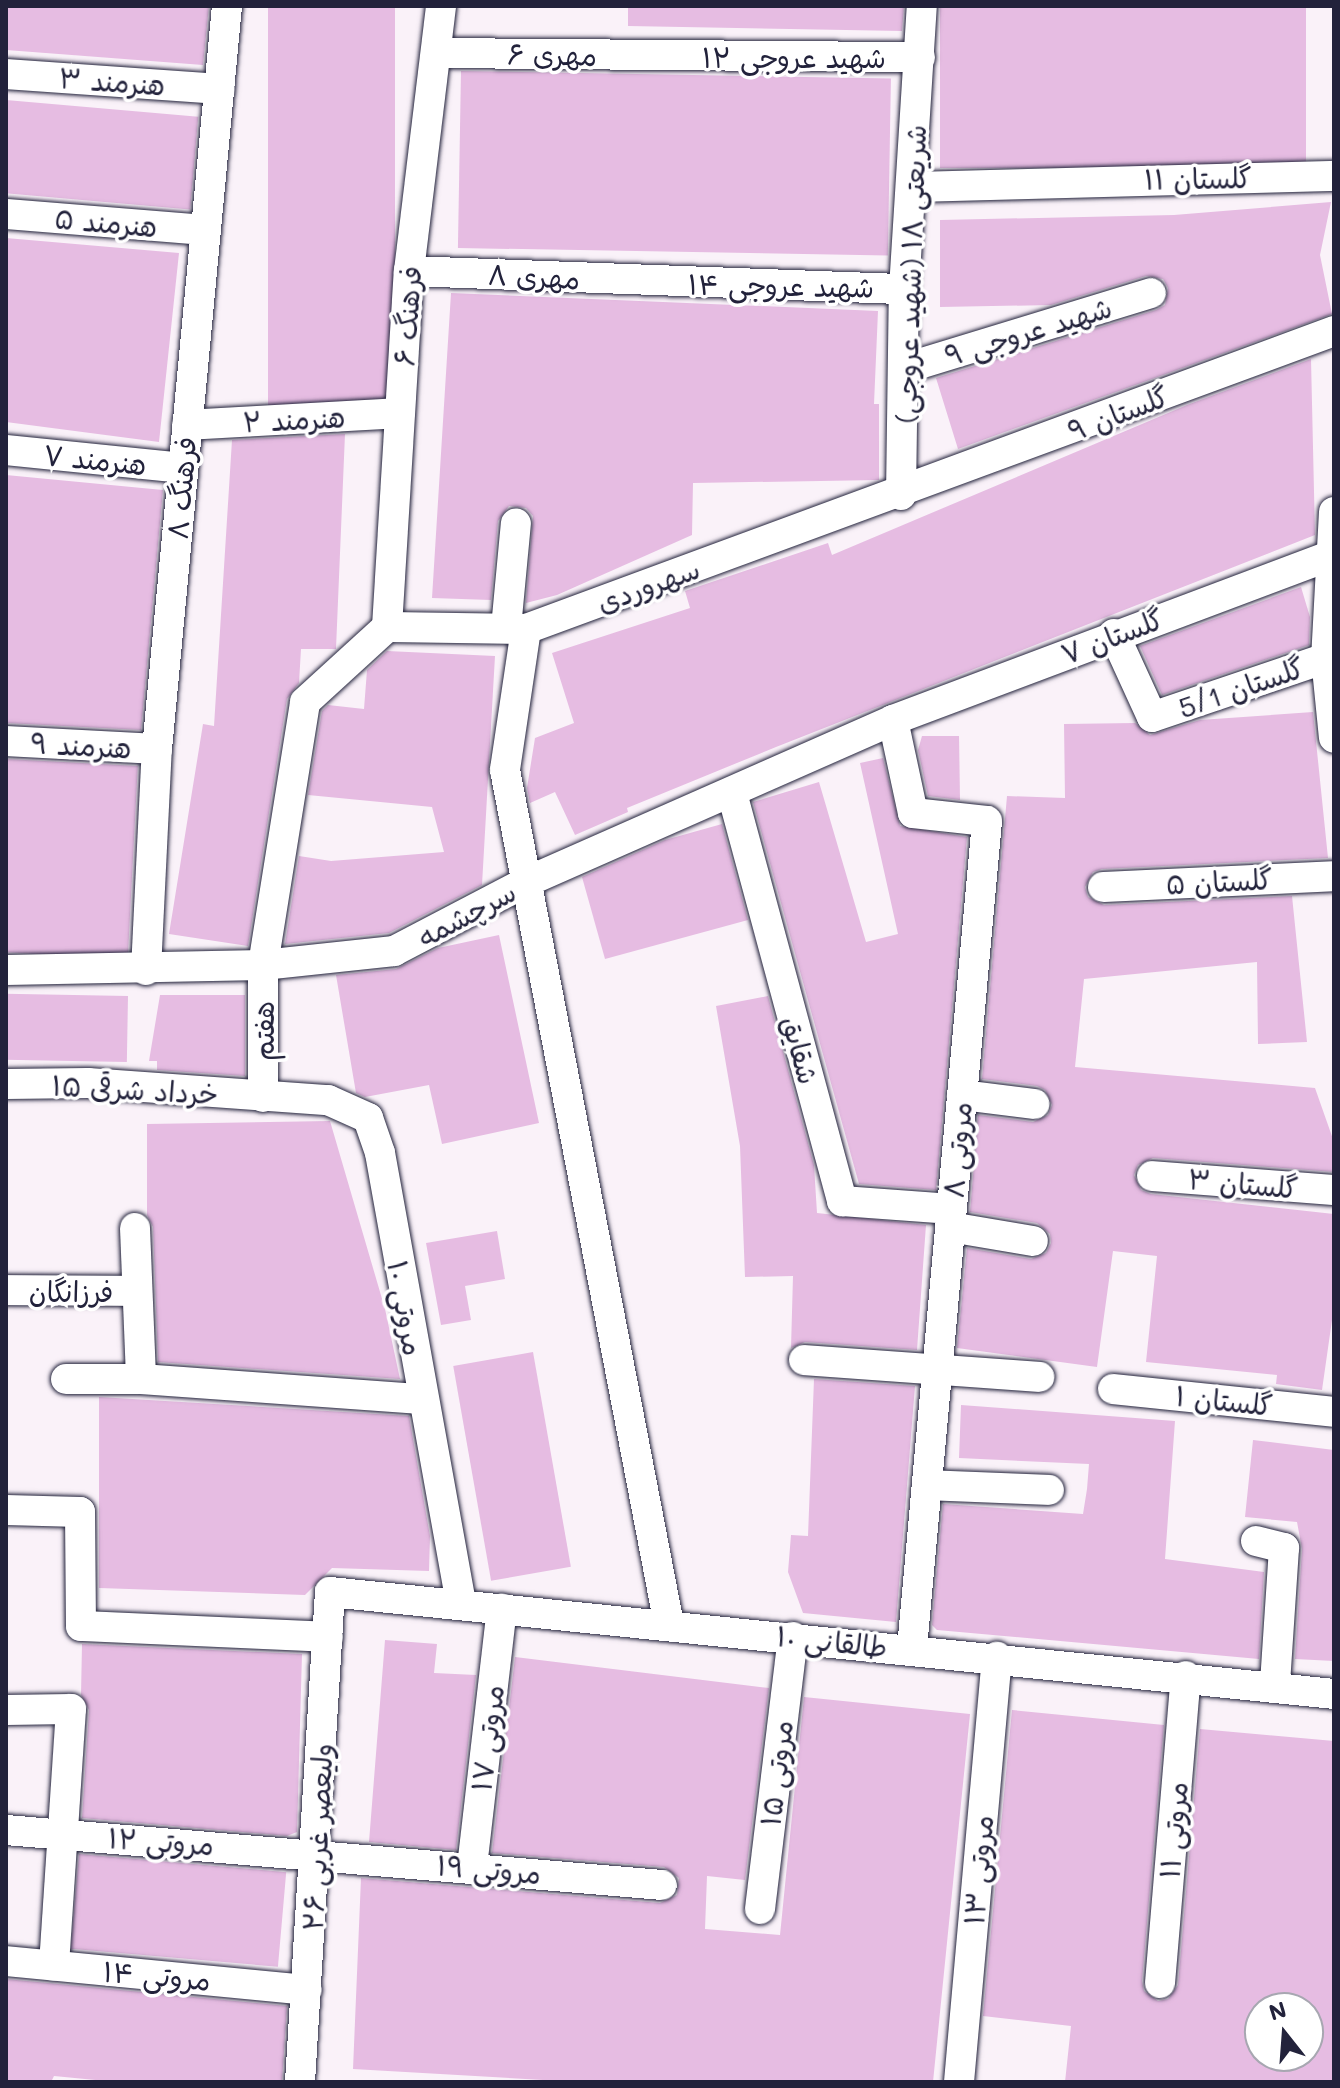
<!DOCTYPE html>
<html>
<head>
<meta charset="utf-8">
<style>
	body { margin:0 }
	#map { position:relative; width:1340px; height:2088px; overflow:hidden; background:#faf2f9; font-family:Mali,"Playpen Sans Arabic",sans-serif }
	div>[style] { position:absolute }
	.building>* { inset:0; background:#e6bce2; transform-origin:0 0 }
	.roads { filter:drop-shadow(0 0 2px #22223b) drop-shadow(0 0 2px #22223b) }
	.street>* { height:30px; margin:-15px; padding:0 15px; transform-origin:15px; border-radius:15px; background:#fff }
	span { translate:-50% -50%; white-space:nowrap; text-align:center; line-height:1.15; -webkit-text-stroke:7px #fff; paint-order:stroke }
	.street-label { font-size:28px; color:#22223b }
	.frame { position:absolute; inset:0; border:8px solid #22223b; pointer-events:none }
	.north { position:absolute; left:1244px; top:1992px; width:80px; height:80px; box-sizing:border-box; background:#fff; border:2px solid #a7a7b1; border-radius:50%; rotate:343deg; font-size:22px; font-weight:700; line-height:32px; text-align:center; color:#22223b }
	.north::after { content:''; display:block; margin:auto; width:28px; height:36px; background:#22223b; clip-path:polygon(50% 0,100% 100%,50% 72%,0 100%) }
</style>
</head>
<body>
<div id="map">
	<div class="building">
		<div style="clip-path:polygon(6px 6px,209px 6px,203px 65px,6px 50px)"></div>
		<div style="left:268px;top:6px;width:127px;height:399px"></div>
		<div style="clip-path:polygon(628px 6px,904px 6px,902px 31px,628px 26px)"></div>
		<div style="left:940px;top:6px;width:366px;height:162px"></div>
		<div style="left:461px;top:71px;width:430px;height:177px;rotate:1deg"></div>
		<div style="left:6px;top:100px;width:193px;height:93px;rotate:5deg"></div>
		<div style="clip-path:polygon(1331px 202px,1320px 255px,1332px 314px,958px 449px,936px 378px,1156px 310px,1165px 305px,1168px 288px,1163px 279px,1146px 276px,1051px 305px,940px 307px,940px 220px,1174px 215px)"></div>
		<div style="clip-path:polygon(6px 238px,179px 253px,159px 442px,6px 422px)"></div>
		<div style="clip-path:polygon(451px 293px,878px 311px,874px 404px,879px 404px,879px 480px,693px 483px,692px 535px,557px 595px,526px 603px,533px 516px,526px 508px,509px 506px,498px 521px,491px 600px,432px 598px)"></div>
		<div style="clip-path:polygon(1311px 359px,1315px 535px,776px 747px,627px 808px,628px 812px,575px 835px,555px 792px,530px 803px,527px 788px,535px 738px,574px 723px,552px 653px,690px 608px,685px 591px,828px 543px,832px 555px,1187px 405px)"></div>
		<div style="clip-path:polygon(345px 434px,336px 649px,301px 649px,299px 683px,287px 699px,248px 946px,169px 934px,203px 724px,214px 726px,232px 440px)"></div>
		<div style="clip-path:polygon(6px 475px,163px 490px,141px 730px,6px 723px)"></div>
		<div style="clip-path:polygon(1301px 587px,1310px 617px,1309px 645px,1162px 695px,1140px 646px)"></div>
		<div style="clip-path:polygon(387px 651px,495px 656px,482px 885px,389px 933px,285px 944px,299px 856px,331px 861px,444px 852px,432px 807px,308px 795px,322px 711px,328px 705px,364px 709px,367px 670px)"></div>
		<div style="clip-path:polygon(1313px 712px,1328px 858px,1102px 869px,1093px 872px,1085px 887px,1088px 897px,1104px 905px,1292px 896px,1307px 1042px,1258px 1044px,1257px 962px,1084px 979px,1075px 1067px,1315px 1088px,1334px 1142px,1334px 1172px,1153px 1158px,1138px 1165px,1134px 1175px,1141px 1190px,1151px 1194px,1334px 1214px,1334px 1306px,1322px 1390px,1276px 1384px,1277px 1375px,1146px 1362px,1157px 1256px,1113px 1251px,1097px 1367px,957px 1348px,967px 1248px,1031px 1259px,1046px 1253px,1051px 1243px,1050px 1234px,1037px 1223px,970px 1212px,978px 1115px,1033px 1122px,1048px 1115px,1052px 1105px,1045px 1090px,1037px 1086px,982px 1079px,1007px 796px,1065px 798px,1064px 724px,1135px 723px,1150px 735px,1200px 720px)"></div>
		<div style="clip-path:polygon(922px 736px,959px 736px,960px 800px,928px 796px,918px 750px)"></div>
		<div style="clip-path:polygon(883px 758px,900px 826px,967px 837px,936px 1190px,859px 1184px,753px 802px,819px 782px,866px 942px,898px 934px,860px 763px)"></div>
		<div style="left:6px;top:759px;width:132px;height:193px;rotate:3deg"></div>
		<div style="clip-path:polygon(722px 824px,748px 920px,605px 959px,582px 877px,665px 840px)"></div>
		<div style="clip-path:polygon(499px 935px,539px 1123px,442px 1144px,429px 1085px,365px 1097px,356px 1093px,336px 975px,396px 969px,438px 948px)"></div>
		<div style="clip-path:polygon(160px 995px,245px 995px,245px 1076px,157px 1070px,157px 1061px,149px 1061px)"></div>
		<div style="left:128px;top:996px;width:66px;height:122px;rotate:91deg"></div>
		<div style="clip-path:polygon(768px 996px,814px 1165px,817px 1213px,926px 1225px,917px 1350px,805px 1342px,791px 1348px,793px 1276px,745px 1277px,740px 1146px,716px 1006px)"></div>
		<div style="clip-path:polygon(330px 1121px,385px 1309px,400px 1379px,158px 1362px,153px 1227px,147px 1215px,147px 1124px)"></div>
		<div style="clip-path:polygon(497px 1231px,505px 1279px,465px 1286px,471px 1320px,441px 1325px,426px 1243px)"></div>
		<div style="left:533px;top:1352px;width:218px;height:81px;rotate:80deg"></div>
		<div style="clip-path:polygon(814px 1379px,915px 1386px,896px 1622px,803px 1613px,788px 1572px,791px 1535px,808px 1536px)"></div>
		<div style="clip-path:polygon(99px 1397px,409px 1416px,430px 1536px,429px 1571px,332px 1568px,305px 1595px,99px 1588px)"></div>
		<div style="clip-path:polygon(961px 1405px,1175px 1421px,1165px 1559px,1264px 1572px,1259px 1659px,937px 1630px,932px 1625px,943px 1504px,1083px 1514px,1087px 1489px,1089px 1464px,959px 1458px)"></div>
		<div style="clip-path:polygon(1253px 1440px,1334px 1450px,1334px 1661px,1295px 1659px,1302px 1549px,1297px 1522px,1245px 1517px)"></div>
		<div style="clip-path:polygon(385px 1640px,437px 1644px,434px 1673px,476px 1675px,456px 1850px,369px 1842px)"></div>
		<div style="clip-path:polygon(82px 1644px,302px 1654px,297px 1832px,287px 1836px,82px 1818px,89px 1710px,81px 1695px)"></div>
		<div style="clip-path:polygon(515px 1657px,769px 1688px,745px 1880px,707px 1876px,705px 1929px,780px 1935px,804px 1697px,970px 1714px,933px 2082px,578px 2082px,353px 2069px,361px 1878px,660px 1903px,677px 1895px,679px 1878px,664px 1867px,492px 1853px)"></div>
		<div style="clip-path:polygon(evenodd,1012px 1710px,1164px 1725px,1142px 1981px,1144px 1991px,1158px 2001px,1168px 1999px,1178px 1985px,1200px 1729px,1334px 1741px,1334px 2082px,1065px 2082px,1071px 2026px,983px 2016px,1012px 1710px,1260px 2008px,1308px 2008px,1308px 2056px,1260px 2056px,1260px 2008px)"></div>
		<div style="left:79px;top:1854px;width:208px;height:95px;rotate:5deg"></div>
		<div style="clip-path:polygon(6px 1979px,287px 2006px,282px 2082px,116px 2082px,54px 2076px,51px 2082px,6px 2082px)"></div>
	</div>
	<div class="roads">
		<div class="street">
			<div style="left:437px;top:53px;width:483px;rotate:0.5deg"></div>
			<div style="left:6px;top:74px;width:214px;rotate:4deg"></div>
			<div style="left:911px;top:187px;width:423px;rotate:-1.5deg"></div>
			<div style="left:6px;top:214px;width:200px;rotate:4.6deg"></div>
			<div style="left:409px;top:271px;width:495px;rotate:2.1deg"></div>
			<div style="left:906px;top:368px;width:256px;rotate:-17deg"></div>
			<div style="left:187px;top:425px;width:213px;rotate:-3.2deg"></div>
			<div style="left:6px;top:450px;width:178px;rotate:5.8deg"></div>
			<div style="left:901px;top:495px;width:206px;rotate:-89.2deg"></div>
			<div style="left:904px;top:289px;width:284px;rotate:-86.4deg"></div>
			<div style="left:1334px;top:512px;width:146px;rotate:93.1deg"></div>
			<div style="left:1326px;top:658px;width:80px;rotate:84.3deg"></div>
			<div style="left:387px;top:627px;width:139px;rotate:0.8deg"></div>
			<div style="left:526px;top:629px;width:861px;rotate:-20.24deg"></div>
			<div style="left:387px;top:627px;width:357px;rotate:-86.5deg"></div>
			<div style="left:409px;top:271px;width:267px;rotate:-83.1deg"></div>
			<div style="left:506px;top:628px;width:105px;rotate:-84.6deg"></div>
			<div style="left:526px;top:629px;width:143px;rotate:98.5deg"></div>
			<div style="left:505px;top:770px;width:871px;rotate:79.14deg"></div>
			<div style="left:1114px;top:634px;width:91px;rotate:65.4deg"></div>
			<div style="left:1152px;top:717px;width:184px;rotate:-18.7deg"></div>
			<div style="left:893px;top:720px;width:95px;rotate:77.9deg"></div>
			<div style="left:913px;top:813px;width:74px;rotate:6.2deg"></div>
			<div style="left:987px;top:821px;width:831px;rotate:95.18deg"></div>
			<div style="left:6px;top:741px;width:151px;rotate:3deg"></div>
			<div style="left:732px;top:793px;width:423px;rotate:74.9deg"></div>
			<div style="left:842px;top:1201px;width:110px;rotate:4.2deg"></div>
			<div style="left:1103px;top:887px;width:231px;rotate:-2.7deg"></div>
			<div style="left:6px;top:970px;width:257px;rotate:-1.1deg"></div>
			<div style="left:263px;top:965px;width:132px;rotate:-6.1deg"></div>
			<div style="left:394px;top:951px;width:147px;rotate:-27.6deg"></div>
			<div style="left:524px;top:883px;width:403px;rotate:-23.8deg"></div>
			<div style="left:893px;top:720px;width:471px;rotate:-20.6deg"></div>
			<div style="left:146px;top:970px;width:221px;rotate:-87.2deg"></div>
			<div style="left:157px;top:749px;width:746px;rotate:-84.62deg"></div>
			<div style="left:6px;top:1084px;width:82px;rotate:-0.7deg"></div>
			<div style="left:88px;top:1083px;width:241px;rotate:4.1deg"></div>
			<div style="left:328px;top:1100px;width:44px;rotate:24.2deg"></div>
			<div style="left:368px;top:1118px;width:37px;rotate:71deg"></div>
			<div style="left:380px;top:1153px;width:459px;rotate:79.8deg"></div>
			<div style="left:962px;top:1095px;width:73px;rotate:7.1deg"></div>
			<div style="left:263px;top:1097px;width:132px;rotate:-90deg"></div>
			<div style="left:263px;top:965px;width:266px;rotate:-80.9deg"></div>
			<div style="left:305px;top:702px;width:111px;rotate:-42.4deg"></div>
			<div style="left:1152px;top:1176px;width:183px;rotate:4.4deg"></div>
			<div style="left:950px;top:1227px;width:84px;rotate:9.6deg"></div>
			<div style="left:135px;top:1228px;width:151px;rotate:87.7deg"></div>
			<div style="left:141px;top:1379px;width:281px;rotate:4.1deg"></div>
			<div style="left:6px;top:1290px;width:129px;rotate:0.4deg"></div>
			<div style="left:804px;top:1360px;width:236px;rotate:4.1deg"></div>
			<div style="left:66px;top:1379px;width:75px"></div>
			<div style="left:1113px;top:1389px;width:222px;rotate:5.9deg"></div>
			<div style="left:927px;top:1485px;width:122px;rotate:2.3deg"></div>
			<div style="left:6px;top:1510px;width:74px;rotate:1.5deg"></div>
			<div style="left:80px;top:1512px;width:114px;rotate:89.5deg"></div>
			<div style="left:81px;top:1626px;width:247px;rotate:2.5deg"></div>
			<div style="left:1256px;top:1541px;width:29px;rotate:14deg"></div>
			<div style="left:1284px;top:1548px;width:136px;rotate:93.8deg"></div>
			<div style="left:6px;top:1710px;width:65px;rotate:-0.9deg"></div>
			<div style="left:71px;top:1709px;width:257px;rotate:93.8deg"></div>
			<div style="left:6px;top:1830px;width:658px;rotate:4.79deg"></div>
			<div style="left:472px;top:1867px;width:260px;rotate:-83.4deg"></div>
			<div style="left:760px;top:1909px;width:274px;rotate:-83.1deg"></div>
			<div style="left:6px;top:1961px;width:302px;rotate:5.5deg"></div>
			<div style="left:1160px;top:1983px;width:308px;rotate:-85.2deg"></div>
			<div style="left:300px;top:2082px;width:491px;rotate:-86.5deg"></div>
			<div style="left:330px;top:1592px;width:1009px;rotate:5.8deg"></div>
			<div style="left:959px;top:2082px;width:427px;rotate:-84.9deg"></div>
		</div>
	</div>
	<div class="street-label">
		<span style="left:552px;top:54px;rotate:1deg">مهری ۶</span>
		<span style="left:794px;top:57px">شهید عروجی ۱۲</span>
		<span style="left:112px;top:81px;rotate:4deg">هنرمند ۳</span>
		<span style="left:1198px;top:178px;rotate:-1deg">گلستان ۱۱</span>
		<span style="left:106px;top:222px;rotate:5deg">هنرمند ۵</span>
		<span style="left:910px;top:274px;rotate:-88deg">شریعتی ۱۸ (شهید عروجی)</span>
		<span style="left:534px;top:276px;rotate:3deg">مهری ۸</span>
		<span style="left:781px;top:285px;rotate:1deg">شهید عروجی ۱۴</span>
		<span style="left:407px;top:316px;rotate:-86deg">فرهنگ ۶</span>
		<span style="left:1028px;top:331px;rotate:-17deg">شهید عروجی ۹</span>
		<span style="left:1118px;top:413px;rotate:-21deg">گلستان ۹</span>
		<span style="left:294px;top:419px;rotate:-3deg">هنرمند ۲</span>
		<span style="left:95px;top:459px;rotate:6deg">هنرمند ۷</span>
		<span style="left:181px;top:488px;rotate:-85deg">فرهنگ ۸</span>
		<span style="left:648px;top:585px;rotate:-20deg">سهروردی</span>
		<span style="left:1112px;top:636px;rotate:-21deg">گلستان ۷</span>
		<span style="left:1241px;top:687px;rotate:-19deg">گلستان 5/1</span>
		<span style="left:81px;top:745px;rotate:3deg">هنرمند ۹</span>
		<span style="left:1219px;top:881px;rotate:-3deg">گلستان ۵</span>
		<span style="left:466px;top:914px;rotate:-28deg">سرچشمه</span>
		<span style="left:263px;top:1031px;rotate:-90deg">هفتم</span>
		<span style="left:801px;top:1050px;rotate:75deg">شقایق</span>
		<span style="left:135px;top:1089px;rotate:3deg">۱۵ خرداد شرقی</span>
		<span style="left:957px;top:1150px;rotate:-85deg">مروتی ۸</span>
		<span style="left:1243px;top:1183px;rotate:5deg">گلستان ۳</span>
		<span style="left:71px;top:1291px">فرزانگان</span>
		<span style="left:406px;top:1308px;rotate:80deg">مروتی ۱۰</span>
		<span style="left:1224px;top:1400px;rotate:6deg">گلستان ۱</span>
		<span style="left:832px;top:1641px;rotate:6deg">طالقانی ۱۰</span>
		<span style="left:487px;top:1738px;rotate:-83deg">مروتی ۱۷</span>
		<span style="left:776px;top:1773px;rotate:-83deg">مروتی ۱۵</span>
		<span style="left:1173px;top:1830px;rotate:-85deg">مروتی ۱۱</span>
		<span style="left:317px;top:1837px;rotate:-87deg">ولیعصر غربی ۲۶</span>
		<span style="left:161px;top:1841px;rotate:4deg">مروتی ۱۲</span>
		<span style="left:489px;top:1869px;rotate:5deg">مروتی ۱۹</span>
		<span style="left:978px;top:1870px;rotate:-85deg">مروتی ۱۳</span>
		<span style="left:157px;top:1975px;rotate:5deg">مروتی ۱۴</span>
	</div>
	<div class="frame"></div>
	<div class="north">N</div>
</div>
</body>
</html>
